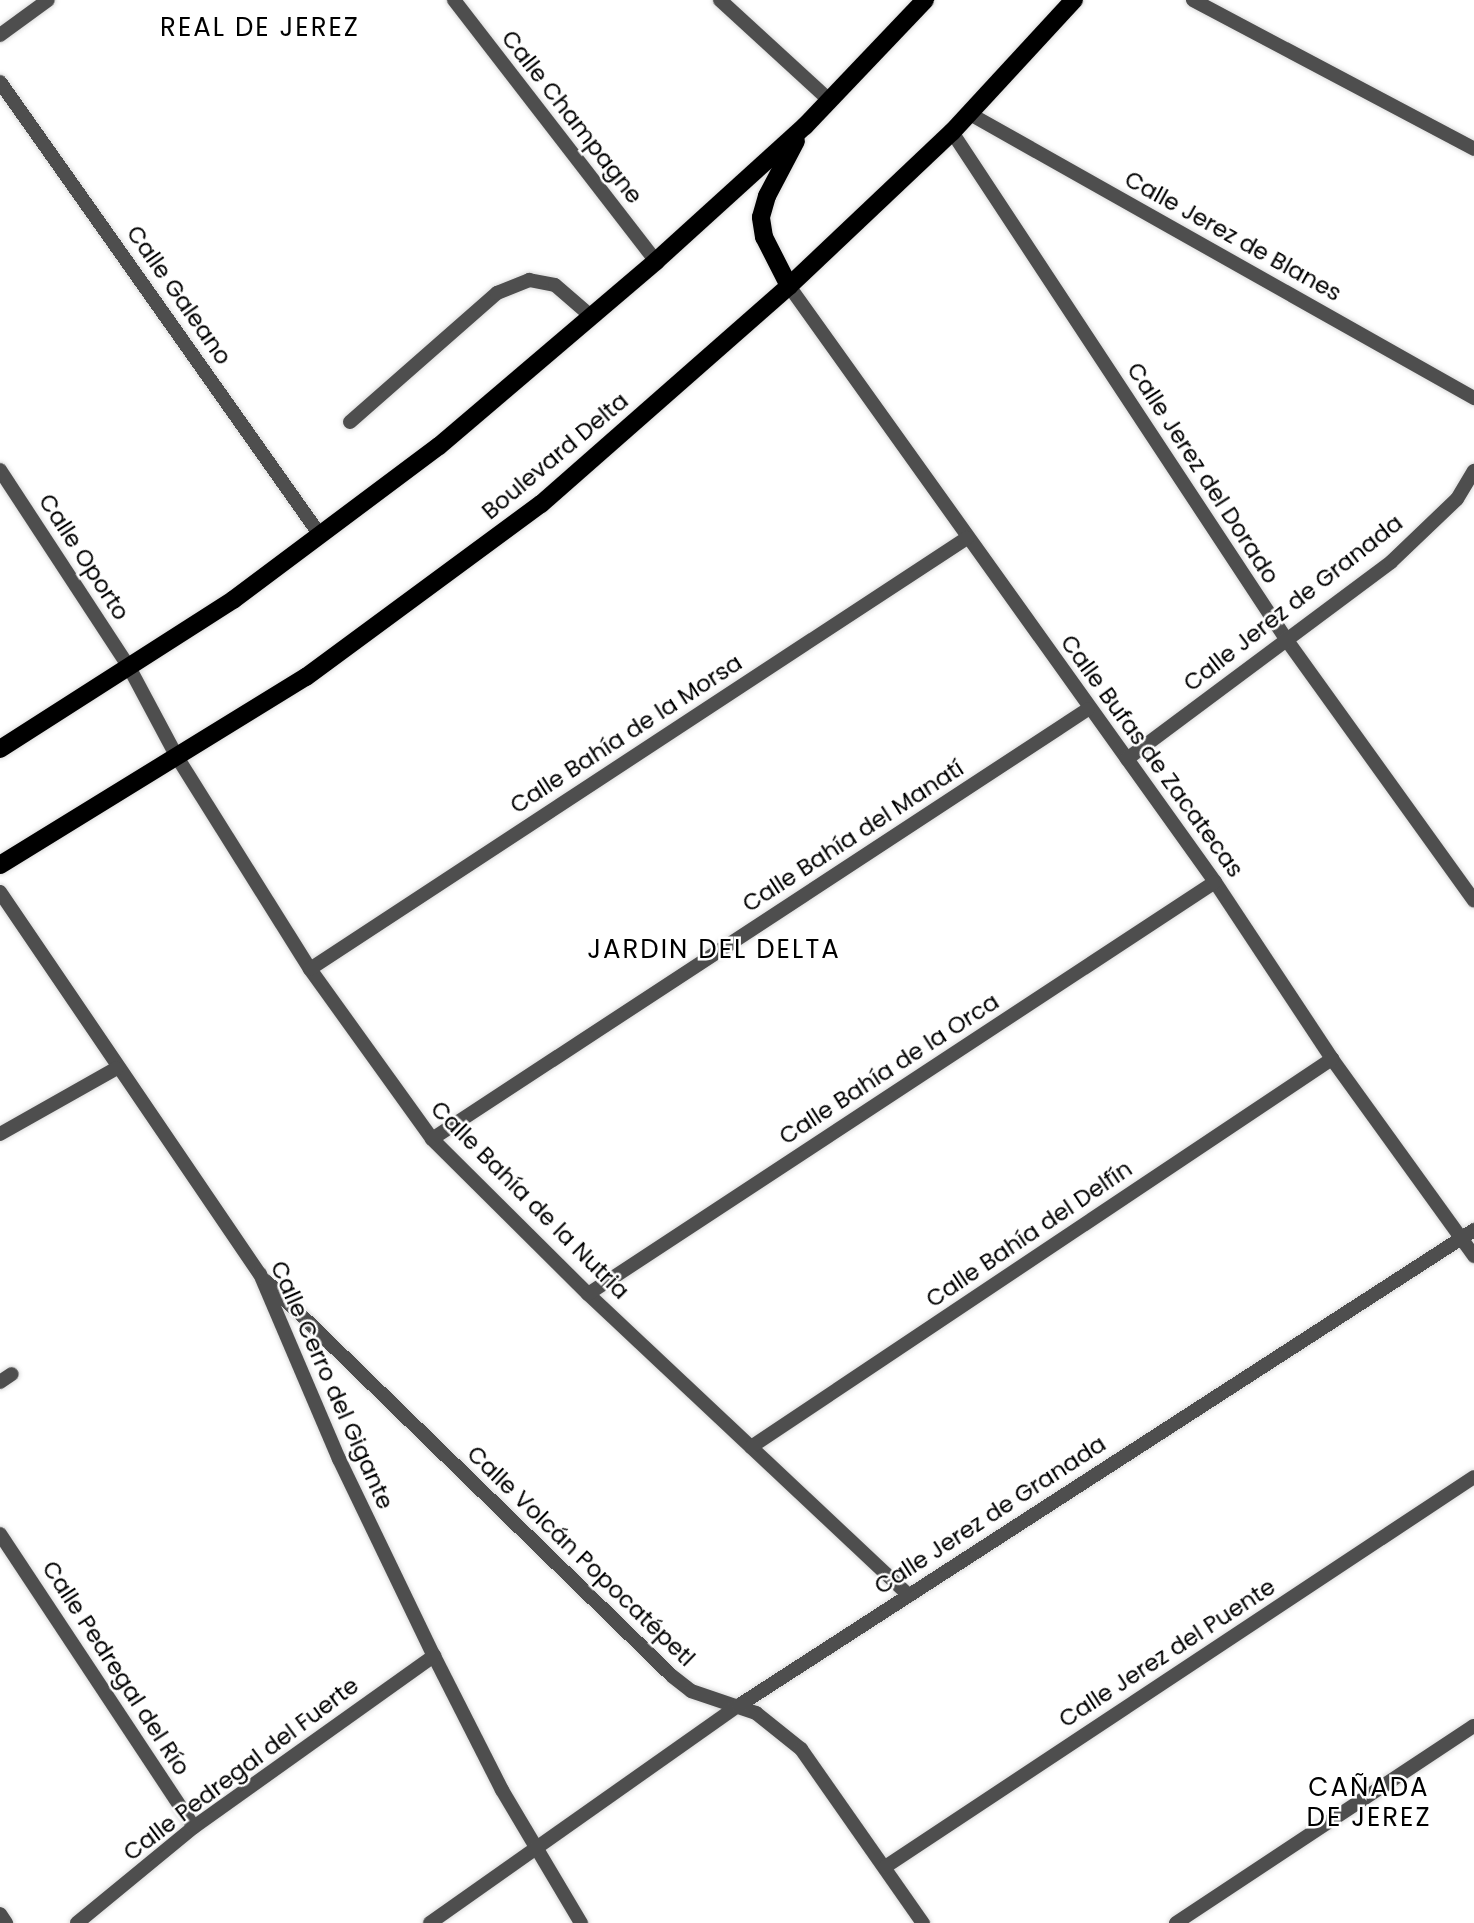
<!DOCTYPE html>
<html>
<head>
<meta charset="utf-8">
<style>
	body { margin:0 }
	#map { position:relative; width:1474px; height:1923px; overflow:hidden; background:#fff; font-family:Poppins,sans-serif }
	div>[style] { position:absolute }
	.roads { filter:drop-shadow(0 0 2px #dbdbdb) drop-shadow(0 0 2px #dbdbdb) }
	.service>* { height:14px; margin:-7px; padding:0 7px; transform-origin:7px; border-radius:7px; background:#4e4e4e }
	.minor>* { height:14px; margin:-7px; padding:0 7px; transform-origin:7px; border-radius:7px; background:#4e4e4e }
	.tertiary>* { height:14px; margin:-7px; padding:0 7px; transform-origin:7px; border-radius:7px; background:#4e4e4e }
	.primary>* { height:18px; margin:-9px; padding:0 9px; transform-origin:9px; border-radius:9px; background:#000 }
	span { translate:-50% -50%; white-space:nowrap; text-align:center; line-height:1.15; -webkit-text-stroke:5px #fff; paint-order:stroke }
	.street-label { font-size:23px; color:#000 }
	.quarter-label { font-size:26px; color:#000; letter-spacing:2px }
</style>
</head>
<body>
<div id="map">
	<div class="roads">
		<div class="service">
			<div style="left:350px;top:422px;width:196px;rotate:-41.3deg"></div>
			<div style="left:497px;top:293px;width:35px;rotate:-22deg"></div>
			<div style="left:529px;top:280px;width:26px;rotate:11deg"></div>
			<div style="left:555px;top:285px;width:49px;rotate:40.9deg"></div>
		</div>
		<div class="minor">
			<div style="left:454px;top:0;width:330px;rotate:52.3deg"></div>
			<div style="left:720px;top:0;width:148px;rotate:42.5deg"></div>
			<div style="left:1193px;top:0;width:318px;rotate:27.9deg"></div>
			<div style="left:0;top:35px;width:59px;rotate:-36.1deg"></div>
			<div style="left:0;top:82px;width:555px;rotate:54.76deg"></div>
			<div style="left:970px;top:114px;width:579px;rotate:29.4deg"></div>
			<div style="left:952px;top:132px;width:607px;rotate:56.62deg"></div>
			<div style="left:1286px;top:639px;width:322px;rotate:54.3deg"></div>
			<div style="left:789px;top:286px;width:733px;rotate:54.44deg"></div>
			<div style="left:1215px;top:882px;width:212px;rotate:56.5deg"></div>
			<div style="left:1332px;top:1059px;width:243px;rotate:54.2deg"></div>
			<div style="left:0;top:470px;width:238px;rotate:56.8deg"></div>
			<div style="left:130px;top:669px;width:100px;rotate:61.9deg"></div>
			<div style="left:177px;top:757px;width:250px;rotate:57.9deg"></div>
			<div style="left:310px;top:969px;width:209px;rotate:54.3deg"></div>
			<div style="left:432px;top:1139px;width:220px;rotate:44.8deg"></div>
			<div style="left:588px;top:1294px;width:440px;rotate:43.2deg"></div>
			<div style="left:1127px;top:759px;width:329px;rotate:-36.7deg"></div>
			<div style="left:1391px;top:562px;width:91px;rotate:-43.7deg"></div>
			<div style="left:1457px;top:499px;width:33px;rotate:-59deg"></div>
			<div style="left:0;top:892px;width:462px;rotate:55.8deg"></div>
			<div style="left:260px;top:1274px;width:201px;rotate:66.9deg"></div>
			<div style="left:339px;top:1459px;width:219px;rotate:64.3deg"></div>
			<div style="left:434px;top:1656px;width:150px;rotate:63.1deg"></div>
			<div style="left:502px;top:1790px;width:155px;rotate:59.3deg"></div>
			<div style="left:310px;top:969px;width:786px;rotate:-33.27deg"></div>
			<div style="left:0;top:1134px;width:134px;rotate:-29.4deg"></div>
			<div style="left:432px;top:1139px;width:784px;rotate:-33.24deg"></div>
			<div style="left:266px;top:1281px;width:566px;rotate:44.21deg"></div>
			<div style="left:672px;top:1676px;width:24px;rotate:38deg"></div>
			<div style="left:691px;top:1691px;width:69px;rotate:18.7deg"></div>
			<div style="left:756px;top:1713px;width:58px;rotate:38.7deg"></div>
			<div style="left:801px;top:1749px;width:213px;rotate:55deg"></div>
			<div style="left:588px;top:1294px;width:750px;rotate:-33.31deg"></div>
			<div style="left:0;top:1382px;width:14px;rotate:-34deg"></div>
			<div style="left:751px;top:1447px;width:699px;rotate:-33.74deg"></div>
			<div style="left:0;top:1534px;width:351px;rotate:56.5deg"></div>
			<div style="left:885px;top:1867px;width:706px;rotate:-33.51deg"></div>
			<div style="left:0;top:1914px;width:11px;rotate:56deg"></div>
			<div style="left:77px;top:1923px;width:151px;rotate:-39.4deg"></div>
			<div style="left:194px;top:1827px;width:295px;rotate:-35.5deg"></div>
			<div style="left:1176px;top:1923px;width:357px;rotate:-33.5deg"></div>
		</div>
		<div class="tertiary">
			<div style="left:430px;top:1923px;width:377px;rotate:-35.2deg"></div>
			<div style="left:738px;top:1706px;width:877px;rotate:-32.89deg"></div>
		</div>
		<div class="primary">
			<div style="left:789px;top:286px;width:55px;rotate:-117deg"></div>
			<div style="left:764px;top:237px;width:20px;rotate:-99deg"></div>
			<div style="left:761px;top:217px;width:22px;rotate:-74deg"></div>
			<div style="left:767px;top:196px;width:62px;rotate:-62.2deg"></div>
			<div style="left:0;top:749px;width:277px;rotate:-32.6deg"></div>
			<div style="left:233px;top:600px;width:257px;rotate:-36.8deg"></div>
			<div style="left:439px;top:446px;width:285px;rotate:-40.4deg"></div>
			<div style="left:656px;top:261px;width:201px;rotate:-42.2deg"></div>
			<div style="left:805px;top:126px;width:174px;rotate:-46.4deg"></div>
			<div style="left:0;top:865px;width:359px;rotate:-31.6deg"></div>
			<div style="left:306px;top:677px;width:292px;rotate:-36.4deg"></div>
			<div style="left:541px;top:504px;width:330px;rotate:-41.3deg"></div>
			<div style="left:789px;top:286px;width:224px;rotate:-43.4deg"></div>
			<div style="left:952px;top:132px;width:180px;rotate:-47.3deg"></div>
		</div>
	</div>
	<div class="street-label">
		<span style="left:572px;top:117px;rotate:52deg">Calle Champagne</span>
		<span style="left:1233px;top:236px;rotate:29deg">Calle Jerez de Blanes</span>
		<span style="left:179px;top:295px;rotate:55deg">Calle Galeano</span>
		<span style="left:555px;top:456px;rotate:-40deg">Boulevard Delta</span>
		<span style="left:1203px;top:473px;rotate:57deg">Calle Jerez del Dorado</span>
		<span style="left:84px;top:557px;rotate:57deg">Calle Oporto</span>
		<span style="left:1293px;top:603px;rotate:-38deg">Calle Jerez de Granada</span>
		<span style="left:626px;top:734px;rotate:-33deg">Calle Bahía de la Morsa</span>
		<span style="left:1152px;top:756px;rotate:54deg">Calle Bufas de Zacatecas</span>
		<span style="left:853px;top:836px;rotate:-33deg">Calle Bahía del Manatí</span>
		<span style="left:889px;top:1069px;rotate:-33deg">Calle Bahía de la Orca</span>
		<span style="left:530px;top:1200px;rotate:45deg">Calle Bahía de la Nutria</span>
		<span style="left:1029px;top:1234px;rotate:-34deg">Calle Bahía del Delfín</span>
		<span style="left:332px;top:1385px;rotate:66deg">Calle Cerro del Gigante</span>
		<span style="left:990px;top:1515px;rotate:-33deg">Calle Jerez de Granada</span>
		<span style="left:581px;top:1556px;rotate:44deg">Calle Volcán Popocatépetl</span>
		<span style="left:1167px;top:1653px;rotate:-33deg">Calle Jerez del Puente</span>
		<span style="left:116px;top:1668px;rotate:57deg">Calle Pedregal del Río</span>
		<span style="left:241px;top:1769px;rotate:-37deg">Calle Pedregal del Fuerte</span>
	</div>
	<div class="quarter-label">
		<span style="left:260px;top:28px">REAL DE JEREZ</span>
		<span style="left:714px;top:950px">JARDIN DEL DELTA</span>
		<span style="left:1369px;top:1803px">CAÑADA<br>DE JEREZ</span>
	</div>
</div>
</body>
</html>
